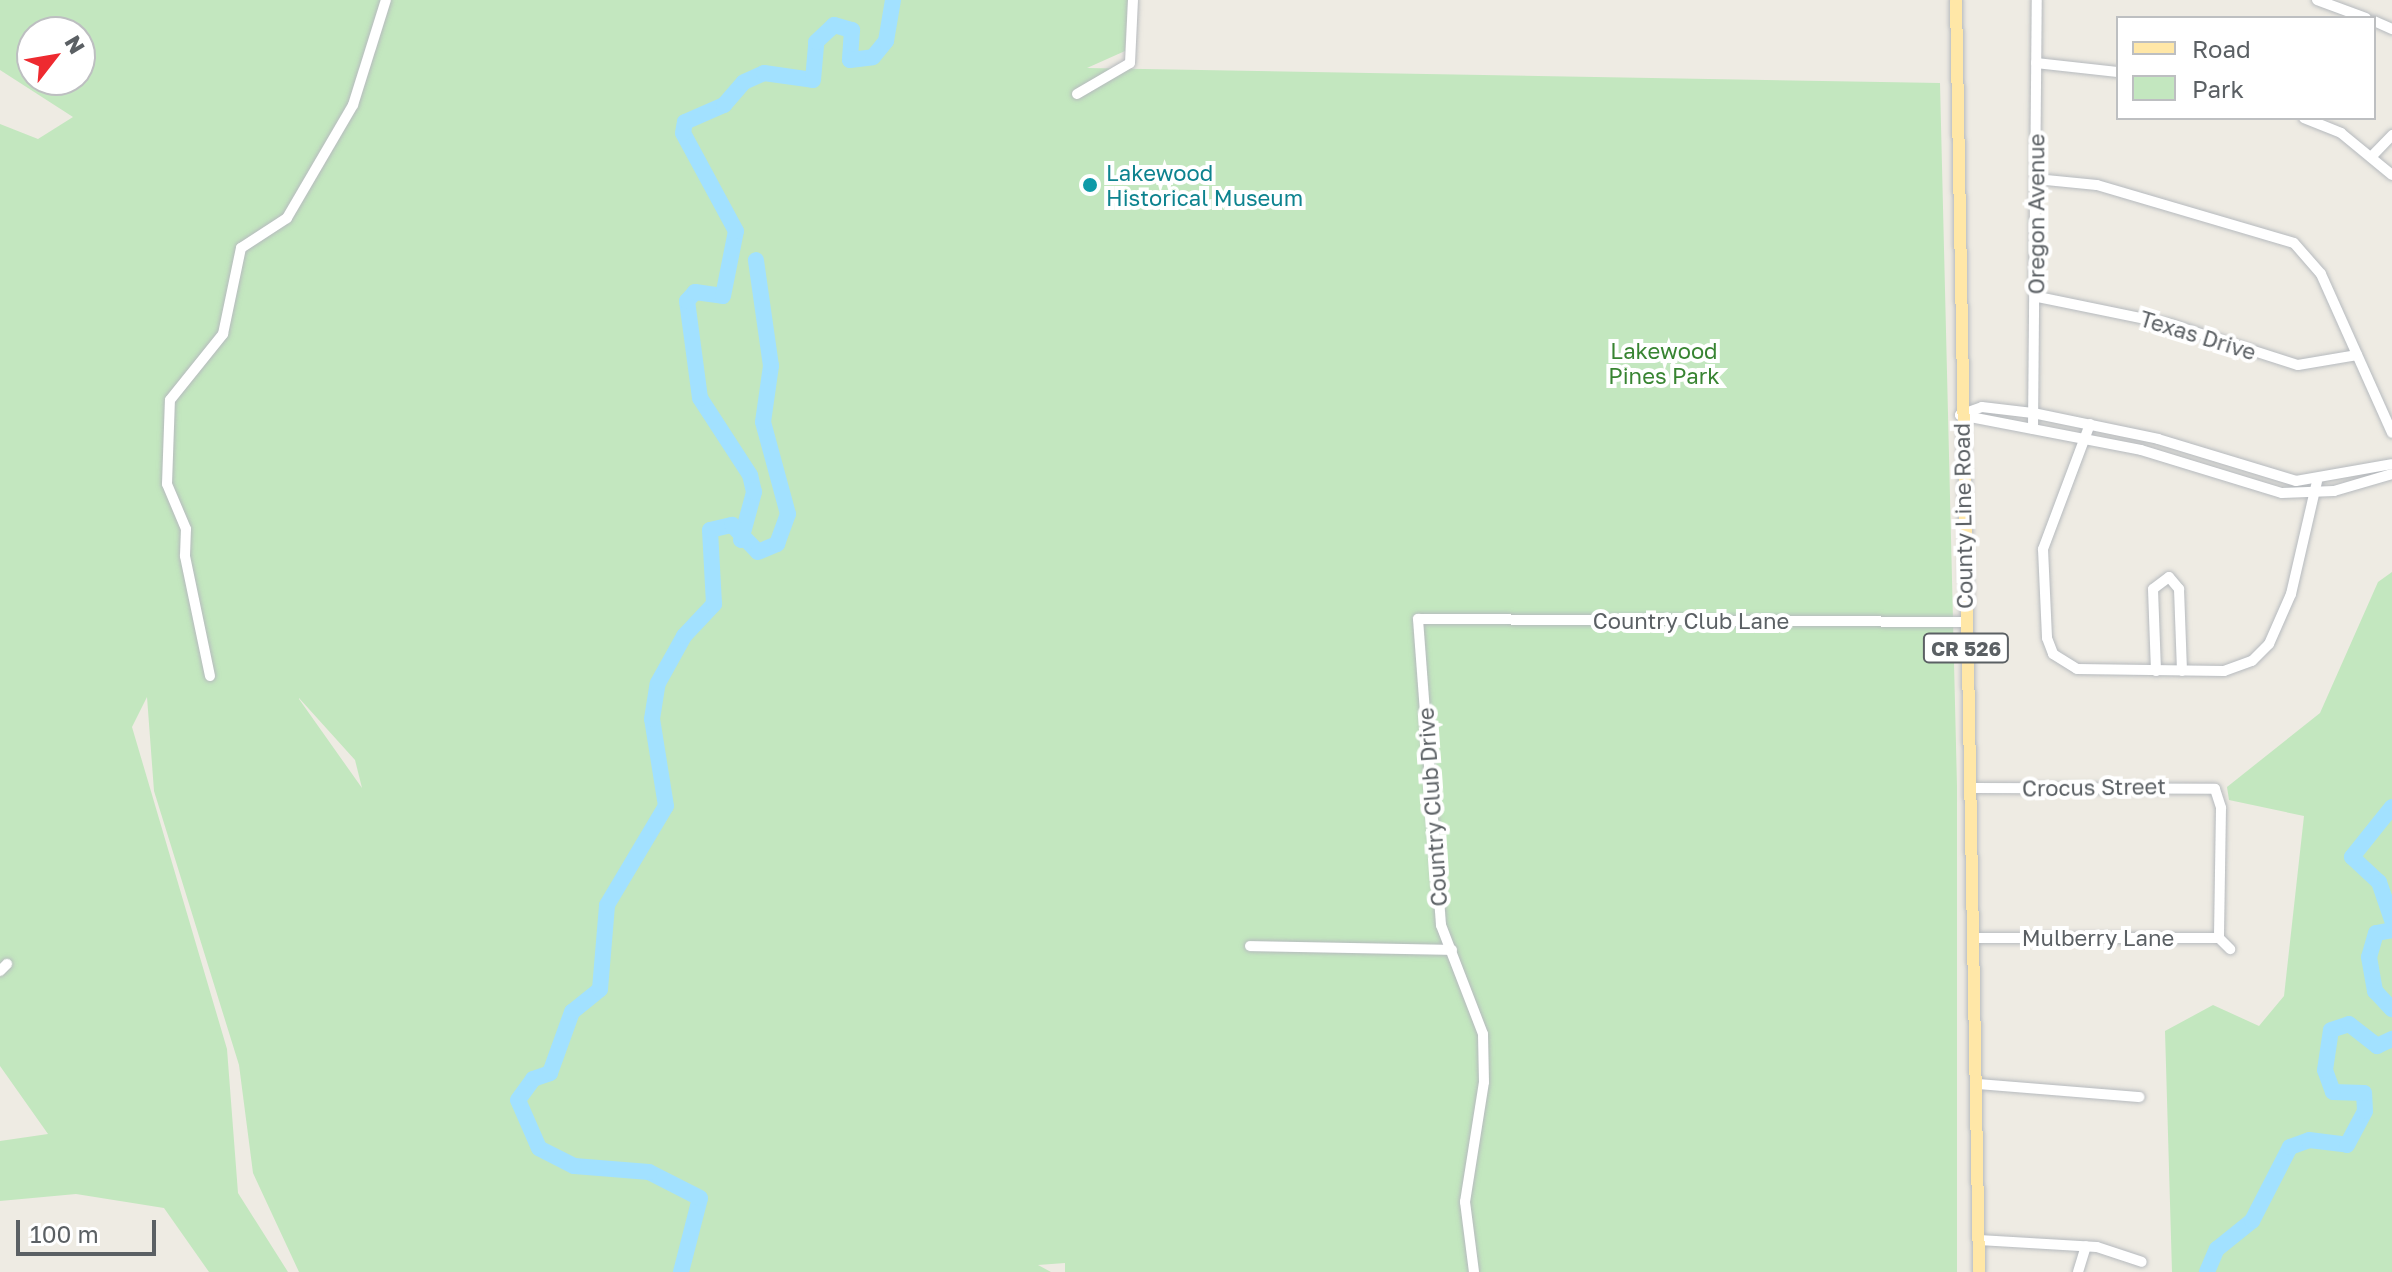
<!DOCTYPE html>
<html>
<head>
<meta charset="utf-8">
<style>
	body { margin:0 }
	#map { position:relative; width:2392px; height:1272px; overflow:hidden; background:#eeebe3; font-family:"Golos Text",sans-serif }
	div>[style] { position:absolute }
	.green>* { inset:0; background:#c3e7bf }
	.river>* { height:16px; margin:-8px; padding:0 8px; transform-origin:8px; border-radius:8px; background:#a2e1ff }
	.roads { filter:drop-shadow(0 0 2px #b6babe) drop-shadow(0 0 2px #b6babe) }
	.minor>* { height:10px; margin:-5px; padding:0 5px; transform-origin:5px; border-radius:5px; background:#fff }
	.major>* { height:12px; margin:-6px; padding:0 6px; transform-origin:6px; border-radius:6px; background:#ffe7a7 }
	.dots>* { width:22px; height:22px; translate:-50% -50%; box-sizing:border-box; border:4px solid #fff; border-radius:50% }
	span { translate:-50% -50%; white-space:nowrap; text-align:center; line-height:1.15; -webkit-text-stroke:8px #fff; paint-order:stroke }
	.shield-label span { padding:2px 6px; background:#fff; border:2px solid; border-radius:6px; -webkit-text-stroke-width:0 }
	.shield-label { font-size:20px; color:#5b6064; font-weight:700 }
	.culture-label { font-size:22px; color:#0d838f }
	.left { translate:0 -50%; text-align:left }
	.street-label { font-size:22px; color:#5b6064 }
	.park-label { font-size:22px; color:#388432 }
	.legend { position:absolute; left:2116px; top:16px; width:260px; height:104px; box-sizing:border-box; background:#fff; border:2px solid #bdbfc1; margin:0; padding:10px 14px; list-style:none; font-size:24px; color:#5b6064 }
	.legend li { display:flex; align-items:center; gap:16px; height:40px }
	.legend b { width:40px; border:2px solid #bdbfc1 }
	.north { position:absolute; left:16px; top:16px; width:80px; height:80px; box-sizing:border-box; background:#fff; border:2px solid #bdbfc1; border-radius:50%; rotate:59deg; font-size:22px; font-weight:700; line-height:32px; text-align:center; color:#5b6064 }
	.north::after { content:''; display:block; margin:auto; width:28px; height:36px; background:#ee2a30; clip-path:polygon(50% 0,100% 100%,50% 72%,0 100%) }
	.scale { position:absolute; left:16px; top:1220px; width:140px; height:36px; box-sizing:border-box; border:4px solid #5b6064; border-top:0; padding-left:10px; font-size:24px; line-height:28px; white-space:nowrap; color:#5b6064; -webkit-text-stroke:6px #fff; paint-order:stroke }
</style>
</head>
<body>
<div id="map">
	<div class="green">
		<div style="clip-path:polygon(evenodd,0 0,1128px 0,1125px 51px,1087px 68px,1940px 83px,1957px 786px,1957px 1272px,1065px 1272px,1065px 1263px,1038px 1265px,1051px 1272px,299px 1272px,253px 1173px,239px 1065px,154px 791px,147px 697px,132px 727px,227px 1049px,238px 1193px,288px 1272px,209px 1272px,164px 1208px,76px 1194px,0 1201px,0 1141px,48px 1134px,0 1066px,0 124px,38px 139px,73px 117px,0 70px,0 0,32px 32px,80px 32px,80px 80px,32px 80px,32px 32px,0 0,299px 698px,355px 760px,362px 788px,299px 699px,299px 698px)"></div>
		<div style="clip-path:polygon(2392px 572px,2392px 1272px,2172px 1272px,2165px 1031px,2213px 1005px,2259px 1026px,2284px 996px,2304px 816px,2229px 800px,2227px 787px,2320px 713px,2378px 582px)"></div>
	</div>
	<div class="river">
		<div style="left:741px;top:540px;width:50px;rotate:-74.8deg"></div>
		<div style="left:754px;top:492px;width:17px;rotate:-103deg"></div>
		<div style="left:750px;top:475px;width:92px;rotate:-123deg"></div>
		<div style="left:700px;top:398px;width:98px;rotate:-97.6deg"></div>
		<div style="left:687px;top:301px;width:12px;rotate:-48deg"></div>
		<div style="left:695px;top:292px;width:28px;rotate:8deg"></div>
		<div style="left:723px;top:296px;width:66px;rotate:-78.7deg"></div>
		<div style="left:736px;top:231px;width:111px;rotate:-118.4deg"></div>
		<div style="left:683px;top:133px;width:11px;rotate:-80deg"></div>
		<div style="left:685px;top:122px;width:43px;rotate:-23.6deg"></div>
		<div style="left:724px;top:105px;width:30px;rotate:-49deg"></div>
		<div style="left:744px;top:82px;width:22px;rotate:-24deg"></div>
		<div style="left:764px;top:73px;width:49px;rotate:8.1deg"></div>
		<div style="left:813px;top:80px;width:38px;rotate:-85deg"></div>
		<div style="left:816px;top:42px;width:25px;rotate:-43deg"></div>
		<div style="left:834px;top:25px;width:19px;rotate:16deg"></div>
		<div style="left:852px;top:30px;width:30px;rotate:94deg"></div>
		<div style="left:850px;top:60px;width:23px;rotate:-7deg"></div>
		<div style="left:873px;top:57px;width:21px;rotate:-51deg"></div>
		<div style="left:886px;top:41px;width:42px;rotate:-80.3deg"></div>
		<div style="left:2392px;top:807px;width:64px;rotate:128.7deg"></div>
		<div style="left:2352px;top:857px;width:37px;rotate:43deg"></div>
		<div style="left:2379px;top:882px;width:40px;rotate:71.1deg"></div>
		<div style="left:2392px;top:930px;width:16px;rotate:169deg"></div>
		<div style="left:2376px;top:933px;width:25px;rotate:106deg"></div>
		<div style="left:2369px;top:957px;width:35px;rotate:80deg"></div>
		<div style="left:2375px;top:991px;width:25px;rotate:47deg"></div>
		<div style="left:681px;top:1272px;width:76px;rotate:-75.6deg"></div>
		<div style="left:700px;top:1198px;width:57px;rotate:-153deg"></div>
		<div style="left:649px;top:1172px;width:75px;rotate:-175.4deg"></div>
		<div style="left:574px;top:1166px;width:39px;rotate:-153deg"></div>
		<div style="left:539px;top:1148px;width:52px;rotate:-113.6deg"></div>
		<div style="left:518px;top:1100px;width:26px;rotate:-54deg"></div>
		<div style="left:533px;top:1079px;width:18px;rotate:-19deg"></div>
		<div style="left:550px;top:1073px;width:65px;rotate:-70.2deg"></div>
		<div style="left:572px;top:1012px;width:36px;rotate:-39deg"></div>
		<div style="left:600px;top:989px;width:84px;rotate:-85.2deg"></div>
		<div style="left:607px;top:905px;width:115px;rotate:-59.2deg"></div>
		<div style="left:666px;top:806px;width:88px;rotate:-99.1deg"></div>
		<div style="left:652px;top:719px;width:36px;rotate:-81deg"></div>
		<div style="left:658px;top:683px;width:54px;rotate:-61deg"></div>
		<div style="left:684px;top:636px;width:44px;rotate:-46.8deg"></div>
		<div style="left:714px;top:604px;width:74px;rotate:-93.1deg"></div>
		<div style="left:710px;top:530px;width:23px;rotate:-13deg"></div>
		<div style="left:732px;top:525px;width:37px;rotate:46deg"></div>
		<div style="left:758px;top:552px;width:21px;rotate:-23deg"></div>
		<div style="left:777px;top:544px;width:32px;rotate:-70deg"></div>
		<div style="left:788px;top:514px;width:95px;rotate:-105.2deg"></div>
		<div style="left:763px;top:422px;width:57px;rotate:-81.9deg"></div>
		<div style="left:771px;top:366px;width:107px;rotate:-98.1deg"></div>
		<div style="left:2207px;top:1272px;width:25px;rotate:-67deg"></div>
		<div style="left:2217px;top:1249px;width:45px;rotate:-38.7deg"></div>
		<div style="left:2252px;top:1221px;width:83px;rotate:-62.8deg"></div>
		<div style="left:2290px;top:1147px;width:20px;rotate:-20deg"></div>
		<div style="left:2309px;top:1140px;width:38px;rotate:7deg"></div>
		<div style="left:2347px;top:1145px;width:38px;rotate:-62deg"></div>
		<div style="left:2365px;top:1111px;width:18px;rotate:-93deg"></div>
		<div style="left:2364px;top:1093px;width:31px;rotate:-178deg"></div>
		<div style="left:2333px;top:1092px;width:23px;rotate:-110deg"></div>
		<div style="left:2325px;top:1070px;width:40px;rotate:-81.5deg"></div>
		<div style="left:2331px;top:1030px;width:19px;rotate:-18deg"></div>
		<div style="left:2349px;top:1024px;width:36px;rotate:38deg"></div>
		<div style="left:2377px;top:1046px;width:17px;rotate:-25deg"></div>
	</div>
	<div class="roads">
		<div class="minor">
			<div style="left:2317px;top:0;width:52px;rotate:20.2deg"></div>
			<div style="left:2374px;top:21px;width:20px;rotate:24deg"></div>
			<div style="left:2036px;top:63px;width:82px;rotate:6.3deg"></div>
			<div style="left:1077px;top:94px;width:61px;rotate:-30.3deg"></div>
			<div style="left:1130px;top:63px;width:63px;rotate:-87.3deg"></div>
			<div style="left:2304px;top:118px;width:40px;rotate:22deg"></div>
			<div style="left:2341px;top:133px;width:66px;rotate:39.5deg"></div>
			<div style="left:2373px;top:155px;width:28px;rotate:-46deg"></div>
			<div style="left:2036px;top:179px;width:61px;rotate:5.6deg"></div>
			<div style="left:2097px;top:185px;width:205px;rotate:16.4deg"></div>
			<div style="left:2294px;top:243px;width:41px;rotate:48.9deg"></div>
			<div style="left:2321px;top:274px;width:174px;rotate:65.9deg"></div>
			<div style="left:2038px;top:297px;width:135px;rotate:11.6deg"></div>
			<div style="left:2170px;top:324px;width:134px;rotate:17.8deg"></div>
			<div style="left:2298px;top:365px;width:60px;rotate:-9.6deg"></div>
			<div style="left:1960px;top:415px;width:23px;rotate:-20deg"></div>
			<div style="left:1982px;top:407px;width:51px;rotate:6.7deg"></div>
			<div style="left:2033px;top:413px;width:128px;rotate:11.7deg"></div>
			<div style="left:2158px;top:439px;width:144px;rotate:16.9deg"></div>
			<div style="left:2296px;top:481px;width:97px;rotate:-10deg"></div>
			<div style="left:1960px;top:415px;width:184px;rotate:10.9deg"></div>
			<div style="left:2141px;top:450px;width:147px;rotate:17deg"></div>
			<div style="left:2282px;top:493px;width:52px;rotate:-2.2deg"></div>
			<div style="left:2334px;top:491px;width:60px;rotate:-16.3deg"></div>
			<div style="left:2090px;top:424px;width:134px;rotate:110.6deg"></div>
			<div style="left:2043px;top:549px;width:89px;rotate:87.4deg"></div>
			<div style="left:2047px;top:638px;width:17px;rotate:69deg"></div>
			<div style="left:2053px;top:654px;width:28px;rotate:32deg"></div>
			<div style="left:2077px;top:669px;width:147px;rotate:0.8deg"></div>
			<div style="left:2224px;top:671px;width:30px;rotate:-20deg"></div>
			<div style="left:2252px;top:661px;width:24px;rotate:-45deg"></div>
			<div style="left:2269px;top:644px;width:55px;rotate:-66.3deg"></div>
			<div style="left:2291px;top:594px;width:116px;rotate:-77deg"></div>
			<div style="left:2033px;top:429px;width:429px;rotate:-89.5deg"></div>
			<div style="left:2156px;top:671px;width:82px;rotate:-92.1deg"></div>
			<div style="left:2153px;top:589px;width:20px;rotate:-37deg"></div>
			<div style="left:2169px;top:577px;width:16px;rotate:50deg"></div>
			<div style="left:2179px;top:589px;width:82px;rotate:87.9deg"></div>
			<div style="left:210px;top:676px;width:123px;rotate:-101.8deg"></div>
			<div style="left:185px;top:556px;width:27px;rotate:-88deg"></div>
			<div style="left:186px;top:529px;width:49px;rotate:-112.9deg"></div>
			<div style="left:167px;top:484px;width:84px;rotate:-88deg"></div>
			<div style="left:170px;top:400px;width:85px;rotate:-51.2deg"></div>
			<div style="left:223px;top:334px;width:88px;rotate:-78.2deg"></div>
			<div style="left:241px;top:248px;width:55px;rotate:-33.1deg"></div>
			<div style="left:287px;top:218px;width:131px;rotate:-59.7deg"></div>
			<div style="left:353px;top:105px;width:110px;rotate:-72.6deg"></div>
			<div style="left:1973px;top:788px;width:242px;rotate:0.2deg"></div>
			<div style="left:2215px;top:789px;width:20px;rotate:72deg"></div>
			<div style="left:2221px;top:808px;width:130px;rotate:90.9deg"></div>
			<div style="left:1976px;top:938px;width:243px"></div>
			<div style="left:2219px;top:938px;width:16px;rotate:45deg"></div>
			<div style="left:1250px;top:946px;width:202px;rotate:1.1deg"></div>
			<div style="left:0;top:971px;width:10px;rotate:-45deg"></div>
			<div style="left:1977px;top:1084px;width:163px;rotate:4.6deg"></div>
			<div style="left:1979px;top:1240px;width:118px;rotate:3.4deg"></div>
			<div style="left:2097px;top:1247px;width:47px;rotate:18.4deg"></div>
			<div style="left:1474px;top:1272px;width:71px;rotate:-97.3deg"></div>
			<div style="left:1465px;top:1202px;width:121px;rotate:-81deg"></div>
			<div style="left:1484px;top:1082px;width:48px;rotate:-91.2deg"></div>
			<div style="left:1483px;top:1034px;width:117px;rotate:-111.1deg"></div>
			<div style="left:1441px;top:925px;width:307px;rotate:-94.3deg"></div>
			<div style="left:1418px;top:619px;width:547px;rotate:0.31deg"></div>
			<div style="left:2078px;top:1272px;width:27px;rotate:-73deg"></div>
		</div>
		<div class="major">
			<div style="left:1956px;top:0;width:1272px;rotate:88.96deg"></div>
		</div>
	</div>
	<div class="dots">
		<div style="left:1090px;top:185px;background:#0f9aa8"></div>
	</div>
	<div class="shield-label">
		<span style="left:1966px;top:648px">CR 526</span>
	</div>
	<div class="culture-label">
		<span class="left" style="left:1106px;top:185px">Lakewood<br>Historical Museum</span>
	</div>
	<div class="street-label">
		<span style="left:2036px;top:214px;rotate:-90deg">Oregon Avenue</span>
		<span style="left:2198px;top:335px;rotate:17deg">Texas Drive</span>
		<span style="left:1963px;top:516px;rotate:-91deg">County Line Road</span>
		<span style="left:1691px;top:621px">Country Club Lane</span>
		<span style="left:2094px;top:787px;rotate:-1deg">Crocus Street</span>
		<span style="left:1432px;top:807px;rotate:-94deg">Country Club Drive</span>
		<span style="left:2098px;top:938px">Mulberry Lane</span>
	</div>
	<div class="park-label">
		<span style="left:1664px;top:363px">Lakewood<br>Pines Park</span>
	</div>
	<ul class="legend">
	<li><b style="height:10px;background:#ffe7a7"></b>Road</li>
	<li><b style="height:22px;background:#c3e7bf"></b>Park</li>
	</ul>
	<div class="north">N</div>
	<div class="scale">100 m</div>
</div>
</body>
</html>
